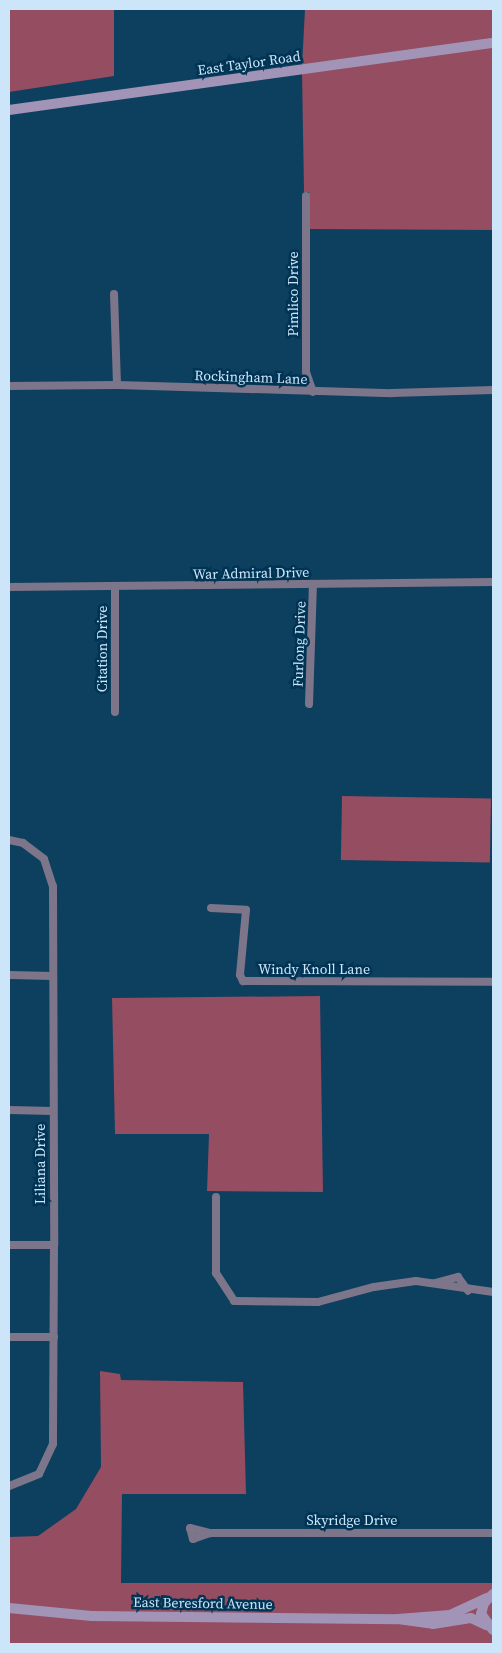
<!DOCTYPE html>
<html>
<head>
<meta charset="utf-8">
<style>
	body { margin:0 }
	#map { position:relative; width:502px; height:1653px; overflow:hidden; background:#0d3f5f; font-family:"Source Serif 4",serif }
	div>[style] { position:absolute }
	.green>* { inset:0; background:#944d61; transform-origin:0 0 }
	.street>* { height:8px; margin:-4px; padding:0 4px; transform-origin:4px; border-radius:4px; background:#7d758a }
	.secondary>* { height:10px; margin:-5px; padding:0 5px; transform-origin:5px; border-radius:5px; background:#a294b7 }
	span { translate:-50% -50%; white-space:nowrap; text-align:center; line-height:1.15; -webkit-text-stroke:5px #003454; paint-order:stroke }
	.street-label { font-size:14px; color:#cce5f9 }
	.frame { position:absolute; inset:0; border:10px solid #cce5f9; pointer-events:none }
</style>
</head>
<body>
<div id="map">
	<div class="green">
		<div style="clip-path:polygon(9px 9px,114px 9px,114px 76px,9px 92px)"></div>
		<div style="clip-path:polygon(305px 9px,493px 9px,493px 39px,302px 66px)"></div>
		<div style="clip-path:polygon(493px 46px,493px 230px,309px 229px,309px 192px,304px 192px,302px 73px)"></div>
		<div style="left:342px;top:796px;width:149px;height:64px;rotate:1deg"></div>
		<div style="clip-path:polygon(320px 996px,323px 1192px,207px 1191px,209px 1134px,115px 1134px,112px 998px)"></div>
		<div style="clip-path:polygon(100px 1371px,120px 1374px,121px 1380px,243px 1382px,246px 1494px,122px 1494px,121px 1583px,493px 1583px,493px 1644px,9px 1644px,9px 1537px,38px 1536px,76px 1509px,101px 1467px)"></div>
	</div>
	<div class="street">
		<div style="left:306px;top:196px;width:176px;rotate:90deg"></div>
		<div style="left:306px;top:372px;width:21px;rotate:71deg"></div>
		<div style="left:114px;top:294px;width:91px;rotate:88.1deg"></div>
		<div style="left:9px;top:386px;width:108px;rotate:-0.5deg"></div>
		<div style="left:117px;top:385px;width:275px;rotate:1.7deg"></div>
		<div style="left:392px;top:393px;width:101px;rotate:-1.7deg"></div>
		<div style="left:9px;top:587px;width:484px;rotate:-0.6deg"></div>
		<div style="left:115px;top:587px;width:125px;rotate:90deg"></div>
		<div style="left:309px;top:704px;width:119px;rotate:-88.1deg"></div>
		<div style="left:9px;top:840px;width:14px;rotate:12deg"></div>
		<div style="left:23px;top:843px;width:26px;rotate:37deg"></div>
		<div style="left:44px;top:859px;width:28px;rotate:72deg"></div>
		<div style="left:53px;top:886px;width:359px;rotate:89.8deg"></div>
		<div style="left:54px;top:1245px;width:199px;rotate:90.3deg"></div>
		<div style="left:53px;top:1444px;width:33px;rotate:115deg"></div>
		<div style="left:39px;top:1474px;width:32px;rotate:158deg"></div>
		<div style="left:211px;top:908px;width:35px;rotate:3deg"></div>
		<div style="left:246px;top:910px;width:65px;rotate:95.3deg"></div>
		<div style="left:240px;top:975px;width:7px;rotate:63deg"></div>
		<div style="left:243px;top:981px;width:250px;rotate:0.2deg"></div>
		<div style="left:9px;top:975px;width:44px;rotate:1.3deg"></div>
		<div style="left:9px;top:1110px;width:44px;rotate:1.3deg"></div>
		<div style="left:216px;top:1197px;width:76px;rotate:90deg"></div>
		<div style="left:216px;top:1273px;width:33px;rotate:57deg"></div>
		<div style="left:234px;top:1301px;width:84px;rotate:0.7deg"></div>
		<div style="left:318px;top:1302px;width:58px;rotate:-15deg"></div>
		<div style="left:374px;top:1287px;width:42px;rotate:-8.1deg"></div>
		<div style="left:416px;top:1281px;width:78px;rotate:8.1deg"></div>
		<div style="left:9px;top:1245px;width:45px"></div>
		<div style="left:435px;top:1283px;width:24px;rotate:-15deg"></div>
		<div style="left:458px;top:1277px;width:17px;rotate:54deg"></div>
		<div style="left:9px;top:1337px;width:45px"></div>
		<div style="left:210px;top:1533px;width:18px;rotate:161deg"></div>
		<div style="left:193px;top:1539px;width:11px;rotate:-105deg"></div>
		<div style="left:190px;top:1528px;width:21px;rotate:14deg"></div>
		<div style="left:210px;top:1533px;width:283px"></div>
	</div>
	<div class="secondary">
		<div style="left:9px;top:110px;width:489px;rotate:-7.9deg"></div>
		<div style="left:493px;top:1594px;width:13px;rotate:135deg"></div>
		<div style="left:484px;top:1603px;width:11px;rotate:105deg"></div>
		<div style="left:481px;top:1614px;width:20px;rotate:53deg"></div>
		<div style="left:9px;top:1608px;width:83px;rotate:5.5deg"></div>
		<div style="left:92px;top:1616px;width:306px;rotate:0.6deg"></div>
		<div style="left:398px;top:1619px;width:52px;rotate:-4.4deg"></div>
		<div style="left:450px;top:1615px;width:41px;rotate:-24.7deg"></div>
		<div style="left:398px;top:1619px;width:35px;rotate:8deg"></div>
		<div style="left:433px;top:1624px;width:38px;rotate:-9deg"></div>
		<div style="left:471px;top:1618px;width:17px;rotate:25deg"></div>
	</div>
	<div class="street-label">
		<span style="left:249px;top:63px;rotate:-8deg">East Taylor Road</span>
		<span style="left:293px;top:294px;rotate:-90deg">Pimlico Drive</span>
		<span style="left:251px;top:377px;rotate:2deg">Rockingham Lane</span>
		<span style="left:251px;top:573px;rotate:-1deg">War Admiral Drive</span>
		<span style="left:299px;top:644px;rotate:-88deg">Furlong Drive</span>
		<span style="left:102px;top:649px;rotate:-90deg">Citation Drive</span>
		<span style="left:314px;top:969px">Windy Knoll Lane</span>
		<span style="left:40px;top:1164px;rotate:-90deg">Liliana Drive</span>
		<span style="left:352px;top:1520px">Skyridge Drive</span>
		<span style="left:203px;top:1603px;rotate:1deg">East Beresford Avenue</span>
	</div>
	<div class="frame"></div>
</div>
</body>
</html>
